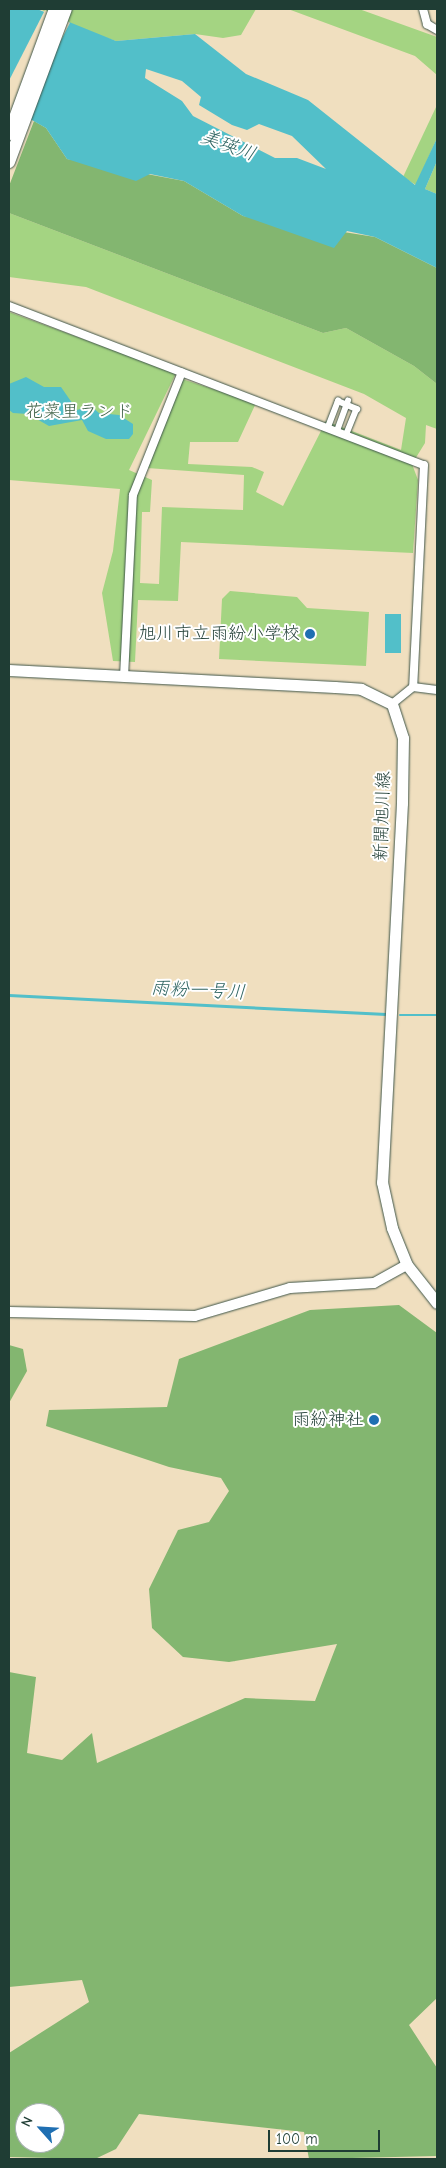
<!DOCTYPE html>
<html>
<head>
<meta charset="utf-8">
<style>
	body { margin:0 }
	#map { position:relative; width:446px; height:2168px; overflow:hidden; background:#f0dfbf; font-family:"Comic Neue","Klee One",sans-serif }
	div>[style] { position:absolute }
	.green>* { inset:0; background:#a4d482 }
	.forest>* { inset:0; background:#83b670 }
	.water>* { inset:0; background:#52bfc9; transform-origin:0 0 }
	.pier>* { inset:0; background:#f0dfbf; transform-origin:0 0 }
	.stream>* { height:2.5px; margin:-1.25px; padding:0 1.25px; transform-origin:1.25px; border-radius:1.25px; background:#52bfc9 }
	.roads { filter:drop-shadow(0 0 1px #3e5549) drop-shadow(0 0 1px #3e5549) }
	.pedestrian>* { height:5.5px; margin:-2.75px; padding:0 2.75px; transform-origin:2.75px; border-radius:2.75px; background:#fff }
	.minor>* { height:8px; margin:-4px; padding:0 4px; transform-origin:4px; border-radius:4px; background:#fff }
	.tertiary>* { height:10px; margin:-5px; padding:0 5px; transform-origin:5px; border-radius:5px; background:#fff }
	.secondary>* { height:11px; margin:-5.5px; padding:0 5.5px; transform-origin:5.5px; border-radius:5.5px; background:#fff }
	.primary>* { height:12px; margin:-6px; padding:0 6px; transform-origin:6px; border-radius:6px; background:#fff }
	.dots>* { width:14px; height:14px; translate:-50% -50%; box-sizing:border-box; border:2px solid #fff; border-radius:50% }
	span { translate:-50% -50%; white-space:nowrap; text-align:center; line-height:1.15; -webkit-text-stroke:4px #fff; paint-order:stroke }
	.park-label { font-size:18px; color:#406348 }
	.poi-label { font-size:18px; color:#1f3d34 }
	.right { translate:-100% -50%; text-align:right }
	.street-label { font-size:18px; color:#1f3d34 }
	.water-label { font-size:19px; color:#2e6461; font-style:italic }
	.frame { position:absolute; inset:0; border:10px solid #1f3d34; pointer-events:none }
	.north { position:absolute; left:15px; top:2103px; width:50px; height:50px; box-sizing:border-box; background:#fff; border:1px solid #a5b1ae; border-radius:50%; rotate:296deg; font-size:14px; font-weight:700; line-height:20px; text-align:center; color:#1f3d34 }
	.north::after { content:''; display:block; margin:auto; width:18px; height:22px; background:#1f6fb2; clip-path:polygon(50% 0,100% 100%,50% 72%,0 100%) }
	.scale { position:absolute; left:268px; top:2130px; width:112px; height:22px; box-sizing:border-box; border:2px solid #1f3d34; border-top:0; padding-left:6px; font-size:15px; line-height:18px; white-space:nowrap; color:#1f3d34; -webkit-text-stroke:4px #fff; paint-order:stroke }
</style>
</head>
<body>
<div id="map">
	<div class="green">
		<div style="clip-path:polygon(40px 9px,256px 9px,241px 35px,223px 38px,195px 34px,116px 41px,74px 27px)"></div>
		<div style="clip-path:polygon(288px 9px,359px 9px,437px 37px,437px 75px,415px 56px)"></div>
		<div style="clip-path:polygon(437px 105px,437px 138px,416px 185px,403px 177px)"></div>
		<div style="clip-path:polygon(437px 161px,437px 194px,425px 189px)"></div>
		<div style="clip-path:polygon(9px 213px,323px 333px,346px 328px,414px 366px,437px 384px,437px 429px,426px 425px,425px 443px,412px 464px,418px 480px,413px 553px,181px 542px,178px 601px,138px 600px,135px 662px,113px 661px,102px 593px,113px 551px,120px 489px,9px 480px,9px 312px,176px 373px,129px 470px,152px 480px,150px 512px,142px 512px,140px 583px,159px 584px,162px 507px,243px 510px,244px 475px,147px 468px,182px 379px,256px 403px,238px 442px,190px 442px,188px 464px,252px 467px,264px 472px,256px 492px,283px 506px,326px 421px,401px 450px,406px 418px,364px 394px,86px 287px,9px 277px)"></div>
		<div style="clip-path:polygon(230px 591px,297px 597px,307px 608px,369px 612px,366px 666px,219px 659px,222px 599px)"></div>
	</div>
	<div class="forest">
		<div style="clip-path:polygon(34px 121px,46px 128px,67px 159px,184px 181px,243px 216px,375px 237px,437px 268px,437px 384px,414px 366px,346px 328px,323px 333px,9px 213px,9px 186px)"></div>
		<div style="clip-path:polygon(evenodd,399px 1305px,437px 1333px,437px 1998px,409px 2025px,437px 2068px,437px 2156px,309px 2159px,304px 2132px,139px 2114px,116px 2149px,95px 2159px,9px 2157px,9px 2053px,89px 2002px,82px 1980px,9px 1987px,9px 1672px,36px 1677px,27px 1753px,62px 1760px,92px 1733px,97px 1763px,245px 1698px,315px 1701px,337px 1644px,229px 1662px,183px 1657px,152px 1628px,149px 1589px,178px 1530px,209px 1522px,229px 1491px,221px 1478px,169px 1467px,46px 1426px,49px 1410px,167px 1407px,179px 1359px,310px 1310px,399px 1305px,25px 2113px,55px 2113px,55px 2143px,25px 2143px,25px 2113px)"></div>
		<div style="clip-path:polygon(9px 1345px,23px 1349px,27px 1371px,9px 1403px)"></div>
	</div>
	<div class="water">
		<div style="clip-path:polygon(evenodd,9px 9px,37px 9px,116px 41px,195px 34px,246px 74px,308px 100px,415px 185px,437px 138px,437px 161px,425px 189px,437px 194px,437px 268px,375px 237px,347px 231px,334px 248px,243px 216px,184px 181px,150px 174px,136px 181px,67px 159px,46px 128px,9px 107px,9px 9px,146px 69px,182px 81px,201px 97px,199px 105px,232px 125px,247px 130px,259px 124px,292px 136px,326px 169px,297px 158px,275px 158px,193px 116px,182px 101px,145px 78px,146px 69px)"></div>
		<div style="clip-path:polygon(26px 377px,44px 387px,61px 387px,77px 410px,91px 406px,99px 413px,119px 415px,133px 424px,133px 434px,129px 439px,106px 439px,88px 431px,82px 420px,49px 426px,28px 414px,13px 413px,9px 410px,9px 384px)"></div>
		<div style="left:385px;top:614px;width:16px;height:39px"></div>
	</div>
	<div class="pier">
		<div style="left:45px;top:10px;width:28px;height:103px;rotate:27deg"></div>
	</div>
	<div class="stream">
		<div style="left:9px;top:995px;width:377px;rotate:2.9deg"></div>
		<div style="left:400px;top:1015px;width:37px"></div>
	</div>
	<div class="roads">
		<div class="pedestrian">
			<div style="left:328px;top:427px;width:28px;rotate:-69deg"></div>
			<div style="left:338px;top:401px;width:21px;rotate:23deg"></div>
			<div style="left:357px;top:409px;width:27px;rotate:112deg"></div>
			<div style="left:337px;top:431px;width:32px;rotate:-70deg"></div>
		</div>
		<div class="minor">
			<div style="left:423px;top:9px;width:16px;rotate:75deg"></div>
			<div style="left:427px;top:24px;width:12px;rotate:31deg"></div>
			<div style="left:9px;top:306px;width:444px;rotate:21deg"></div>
			<div style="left:424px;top:465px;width:222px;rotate:92.8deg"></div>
			<div style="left:124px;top:677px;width:182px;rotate:-87.2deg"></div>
			<div style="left:133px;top:495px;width:132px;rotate:-68.3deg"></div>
			<div style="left:392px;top:704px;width:27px;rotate:-39deg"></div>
			<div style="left:413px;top:687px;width:24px;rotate:7deg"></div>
		</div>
		<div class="tertiary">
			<div style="left:9px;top:1312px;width:186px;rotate:1.2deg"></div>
			<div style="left:195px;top:1316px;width:99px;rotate:-16.4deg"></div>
			<div style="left:290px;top:1288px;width:84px;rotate:-3.4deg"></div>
			<div style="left:374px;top:1283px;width:38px;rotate:-29deg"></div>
		</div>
		<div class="secondary">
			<div style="left:9px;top:670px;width:326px;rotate:3deg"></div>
			<div style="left:335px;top:687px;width:26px;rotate:4deg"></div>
			<div style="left:361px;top:689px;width:34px;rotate:26deg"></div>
			<div style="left:392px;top:704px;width:36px;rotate:72deg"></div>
			<div style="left:403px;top:738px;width:65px;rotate:90.9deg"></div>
			<div style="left:402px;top:803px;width:380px;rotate:93deg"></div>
			<div style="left:382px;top:1182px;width:47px;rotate:77.7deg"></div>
			<div style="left:392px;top:1228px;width:40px;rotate:68deg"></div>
			<div style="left:407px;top:1265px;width:48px;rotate:51.7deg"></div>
		</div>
		<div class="primary">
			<div style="left:9px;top:134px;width:133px;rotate:-69.8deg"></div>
			<div style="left:9px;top:162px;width:163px;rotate:-69.6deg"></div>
		</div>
	</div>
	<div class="dots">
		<div style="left:310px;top:634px;background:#1f6fb2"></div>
		<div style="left:374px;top:1420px;background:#1f6fb2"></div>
	</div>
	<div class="park-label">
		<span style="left:79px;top:412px">花菜里ランド</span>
	</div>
	<div class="poi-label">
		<span class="right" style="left:300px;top:634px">旭川市立雨紛小学校</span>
		<span class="right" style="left:364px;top:1420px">雨紛神社</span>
	</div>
	<div class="street-label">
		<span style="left:383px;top:816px;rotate:-88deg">新開旭川線</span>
	</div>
	<div class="water-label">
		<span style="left:228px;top:146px;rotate:20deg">美瑛川</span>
		<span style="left:198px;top:991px;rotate:3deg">雨粉一号川</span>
	</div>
	<div class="frame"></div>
	<div class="north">N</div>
	<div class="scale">100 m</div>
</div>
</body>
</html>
